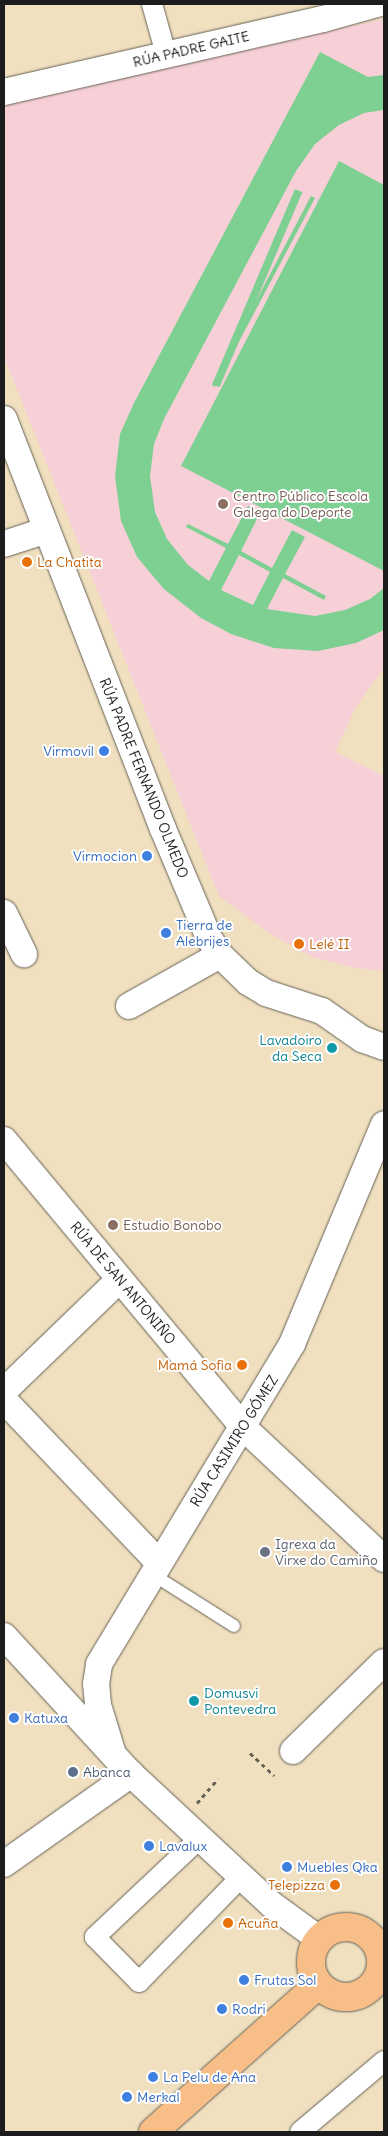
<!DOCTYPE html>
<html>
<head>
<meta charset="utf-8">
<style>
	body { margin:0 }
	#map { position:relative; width:388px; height:2136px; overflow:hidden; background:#f0e0c0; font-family:Delius,sans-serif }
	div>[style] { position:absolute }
	.built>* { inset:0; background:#f6cfd7 }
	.green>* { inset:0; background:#7dd092; transform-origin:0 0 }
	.path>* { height:3px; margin-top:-1.5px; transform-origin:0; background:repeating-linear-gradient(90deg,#666155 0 4px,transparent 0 8px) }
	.roads { filter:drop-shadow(0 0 1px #666155) drop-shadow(0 0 1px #666155) }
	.service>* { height:12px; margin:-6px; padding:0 6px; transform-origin:6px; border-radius:6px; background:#fff }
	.pedestrian>* { height:20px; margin:-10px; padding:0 10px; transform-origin:10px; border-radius:10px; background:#fff }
	.minor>* { height:26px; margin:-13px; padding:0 13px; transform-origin:13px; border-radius:13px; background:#fff }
	.primary>* { height:28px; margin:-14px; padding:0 14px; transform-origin:14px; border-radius:14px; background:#f7be87 }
	.primary>.ring { margin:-14px; padding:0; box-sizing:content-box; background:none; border:28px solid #f7be87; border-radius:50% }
	.dots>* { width:14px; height:14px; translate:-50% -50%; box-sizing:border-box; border:2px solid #fff; border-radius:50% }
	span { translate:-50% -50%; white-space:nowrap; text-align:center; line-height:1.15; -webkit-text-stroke:4px #fff; paint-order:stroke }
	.street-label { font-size:14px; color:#1c1c1c }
	.education-label { font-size:14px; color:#785e54 }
	.left { translate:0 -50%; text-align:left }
	.food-label { font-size:14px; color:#c56008 }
	.right { translate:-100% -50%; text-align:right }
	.shop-label { font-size:14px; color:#366cbe }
	.culture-label { font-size:14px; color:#0d838f }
	.worship-label { font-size:14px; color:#5b616d }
	.service-label { font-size:14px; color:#4e5e75 }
	.frame { position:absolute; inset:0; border:5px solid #1c1c1c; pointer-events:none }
</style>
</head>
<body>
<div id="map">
	<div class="built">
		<div style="clip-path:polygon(384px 19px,384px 668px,355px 708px,335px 752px,384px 776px,384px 971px,357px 968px,312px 957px,269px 933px,219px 896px,4px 357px,4px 105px)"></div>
	</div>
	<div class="green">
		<div style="clip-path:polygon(evenodd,320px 52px,368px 77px,384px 75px,384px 110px,364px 113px,339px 125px,315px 144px,296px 171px,164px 419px,154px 444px,150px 476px,155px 512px,167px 539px,188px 565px,209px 581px,226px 548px,186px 527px,188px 524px,228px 544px,248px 506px,260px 513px,241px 551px,272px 568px,292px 530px,305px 537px,285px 574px,326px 596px,324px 600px,283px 578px,267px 609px,315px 616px,345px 610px,370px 599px,384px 588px,384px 630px,356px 643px,318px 651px,274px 648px,231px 634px,201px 618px,164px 589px,137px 557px,121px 521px,115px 476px,120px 434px,134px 403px,320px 52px,239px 555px,270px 572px,253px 605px,221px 590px,239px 555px)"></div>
		<div style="clip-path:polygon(339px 161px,384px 185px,384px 571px,181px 466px)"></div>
		<div style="left:295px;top:189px;width:8px;height:212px;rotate:23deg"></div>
		<div style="clip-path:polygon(311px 196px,315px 198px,215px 387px,212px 385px)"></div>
	</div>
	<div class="path">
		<div style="left:250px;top:1753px;width:33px;rotate:43deg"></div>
		<div style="left:197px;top:1803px;width:32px;rotate:-49deg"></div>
	</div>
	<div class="roads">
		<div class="service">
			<div style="left:152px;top:1574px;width:97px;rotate:32.4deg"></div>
		</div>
		<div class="pedestrian">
			<div style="left:152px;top:4px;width:52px;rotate:74.4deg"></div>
			<div style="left:199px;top:1839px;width:143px;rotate:136.7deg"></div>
			<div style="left:95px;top:1937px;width:63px;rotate:45.6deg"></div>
			<div style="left:139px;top:1982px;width:146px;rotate:-45.8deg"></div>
			<div style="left:300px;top:2132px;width:110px;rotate:-40.2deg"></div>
		</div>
		<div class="minor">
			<div style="left:4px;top:92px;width:327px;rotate:-12.9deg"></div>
			<div style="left:323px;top:19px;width:56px;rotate:-15.5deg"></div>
			<div style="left:4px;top:419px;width:440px;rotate:68.8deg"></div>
			<div style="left:163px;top:829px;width:118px;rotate:67.1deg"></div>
			<div style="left:209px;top:938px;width:20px;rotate:57deg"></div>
			<div style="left:220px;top:955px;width:39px;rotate:44deg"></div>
			<div style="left:248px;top:982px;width:21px;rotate:31deg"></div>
			<div style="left:266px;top:993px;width:59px;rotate:17.8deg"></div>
			<div style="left:322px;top:1011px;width:49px;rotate:35deg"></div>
			<div style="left:362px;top:1039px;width:23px;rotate:20deg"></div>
			<div style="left:4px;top:544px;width:45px;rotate:-18deg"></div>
			<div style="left:4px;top:913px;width:46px;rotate:64deg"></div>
			<div style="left:129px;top:1006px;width:104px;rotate:-29.3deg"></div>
			<div style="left:4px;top:1140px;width:373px;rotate:50.2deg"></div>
			<div style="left:243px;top:1427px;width:193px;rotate:43.1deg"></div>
			<div style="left:4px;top:1391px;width:161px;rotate:-44deg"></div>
			<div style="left:4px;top:1400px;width:225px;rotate:46.4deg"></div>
			<div style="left:4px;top:1636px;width:188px;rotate:47.4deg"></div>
			<div style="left:131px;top:1774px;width:191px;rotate:42.9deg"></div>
			<div style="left:271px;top:1904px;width:59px;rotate:36.1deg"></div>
			<div style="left:293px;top:1751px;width:127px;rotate:-44.4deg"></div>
			<div style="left:113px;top:1754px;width:51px;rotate:-107deg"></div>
			<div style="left:98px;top:1705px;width:21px;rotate:-95deg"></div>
			<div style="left:96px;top:1684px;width:20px;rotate:-81deg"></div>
			<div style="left:99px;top:1664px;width:374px;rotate:-58.9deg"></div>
			<div style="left:292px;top:1344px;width:238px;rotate:-67.3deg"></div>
			<div style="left:4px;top:1864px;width:156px;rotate:-35.3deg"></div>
		</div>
		<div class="primary">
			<div class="ring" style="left:311px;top:1927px;width:42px;height:42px"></div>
			<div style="left:153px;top:2132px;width:222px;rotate:-41.7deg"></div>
		</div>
	</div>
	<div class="dots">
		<div style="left:223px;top:504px;background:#8d6e63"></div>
		<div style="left:27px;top:562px;background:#e8710a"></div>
		<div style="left:104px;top:751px;background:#3f7fe0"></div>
		<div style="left:147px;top:856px;background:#3f7fe0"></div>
		<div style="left:166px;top:933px;background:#3f7fe0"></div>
		<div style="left:299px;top:944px;background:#e8710a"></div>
		<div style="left:332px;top:1048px;background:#0f9aa8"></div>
		<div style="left:113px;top:1225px;background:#8d6e63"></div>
		<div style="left:242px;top:1365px;background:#e8710a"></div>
		<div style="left:265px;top:1552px;background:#6b7280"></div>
		<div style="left:194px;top:1701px;background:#0f9aa8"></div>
		<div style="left:14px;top:1718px;background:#3f7fe0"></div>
		<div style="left:73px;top:1772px;background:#5c6f8a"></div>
		<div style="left:149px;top:1846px;background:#3f7fe0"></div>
		<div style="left:287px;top:1867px;background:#3f7fe0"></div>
		<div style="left:335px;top:1885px;background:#e8710a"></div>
		<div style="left:228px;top:1923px;background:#e8710a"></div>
		<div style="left:244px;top:1980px;background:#3f7fe0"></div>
		<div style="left:222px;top:2009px;background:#3f7fe0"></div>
		<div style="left:153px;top:2077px;background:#3f7fe0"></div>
		<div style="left:127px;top:2097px;background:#3f7fe0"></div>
	</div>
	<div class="street-label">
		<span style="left:191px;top:49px;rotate:-13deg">RÚA PADRE GAITE</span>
		<span style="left:144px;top:778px;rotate:68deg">RÚA PADRE FERNANDO OLMEDO</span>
		<span style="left:123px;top:1283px;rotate:50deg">RÚA DE SAN ANTONIÑO</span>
		<span style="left:234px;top:1441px;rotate:-58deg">RÚA CASIMIRO GÓMEZ</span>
	</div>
	<div class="education-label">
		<span class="left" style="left:233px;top:504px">Centro Público Escola<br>Galega do Deporte</span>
		<span class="left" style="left:123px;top:1225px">Estudio Bonobo</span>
	</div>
	<div class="food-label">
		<span class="left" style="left:37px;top:562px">La Chatita</span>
		<span class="left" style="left:309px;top:944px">Lelé II</span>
		<span class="right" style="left:232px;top:1365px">Mamá Sofìa</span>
		<span class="right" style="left:325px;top:1885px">Telepizza</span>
		<span class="left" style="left:238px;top:1923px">Acuña</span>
	</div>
	<div class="shop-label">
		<span class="right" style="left:94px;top:751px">Virmovil</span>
		<span class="right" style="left:137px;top:856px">Virmocion</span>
		<span class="left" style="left:176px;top:933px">Tierra de<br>Alebrijes</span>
		<span class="left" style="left:24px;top:1718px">Katuxa</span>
		<span class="left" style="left:159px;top:1846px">Lavalux</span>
		<span class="left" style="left:297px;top:1867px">Muebles Qka</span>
		<span class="left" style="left:254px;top:1980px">Frutas Sol</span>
		<span class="left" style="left:232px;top:2009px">Rodri</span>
		<span class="left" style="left:163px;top:2077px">La Pelu de Ana</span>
		<span class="left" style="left:137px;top:2097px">Merkal</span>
	</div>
	<div class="culture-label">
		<span class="right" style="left:322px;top:1048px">Lavadoiro<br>da Seca</span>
		<span class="left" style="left:204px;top:1701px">Domusvi<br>Pontevedra</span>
	</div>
	<div class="worship-label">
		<span class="left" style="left:275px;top:1552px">Igrexa da<br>Virxe do Camiño</span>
	</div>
	<div class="service-label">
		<span class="left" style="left:83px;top:1772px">Abanca</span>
	</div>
	<div class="frame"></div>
</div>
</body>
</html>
